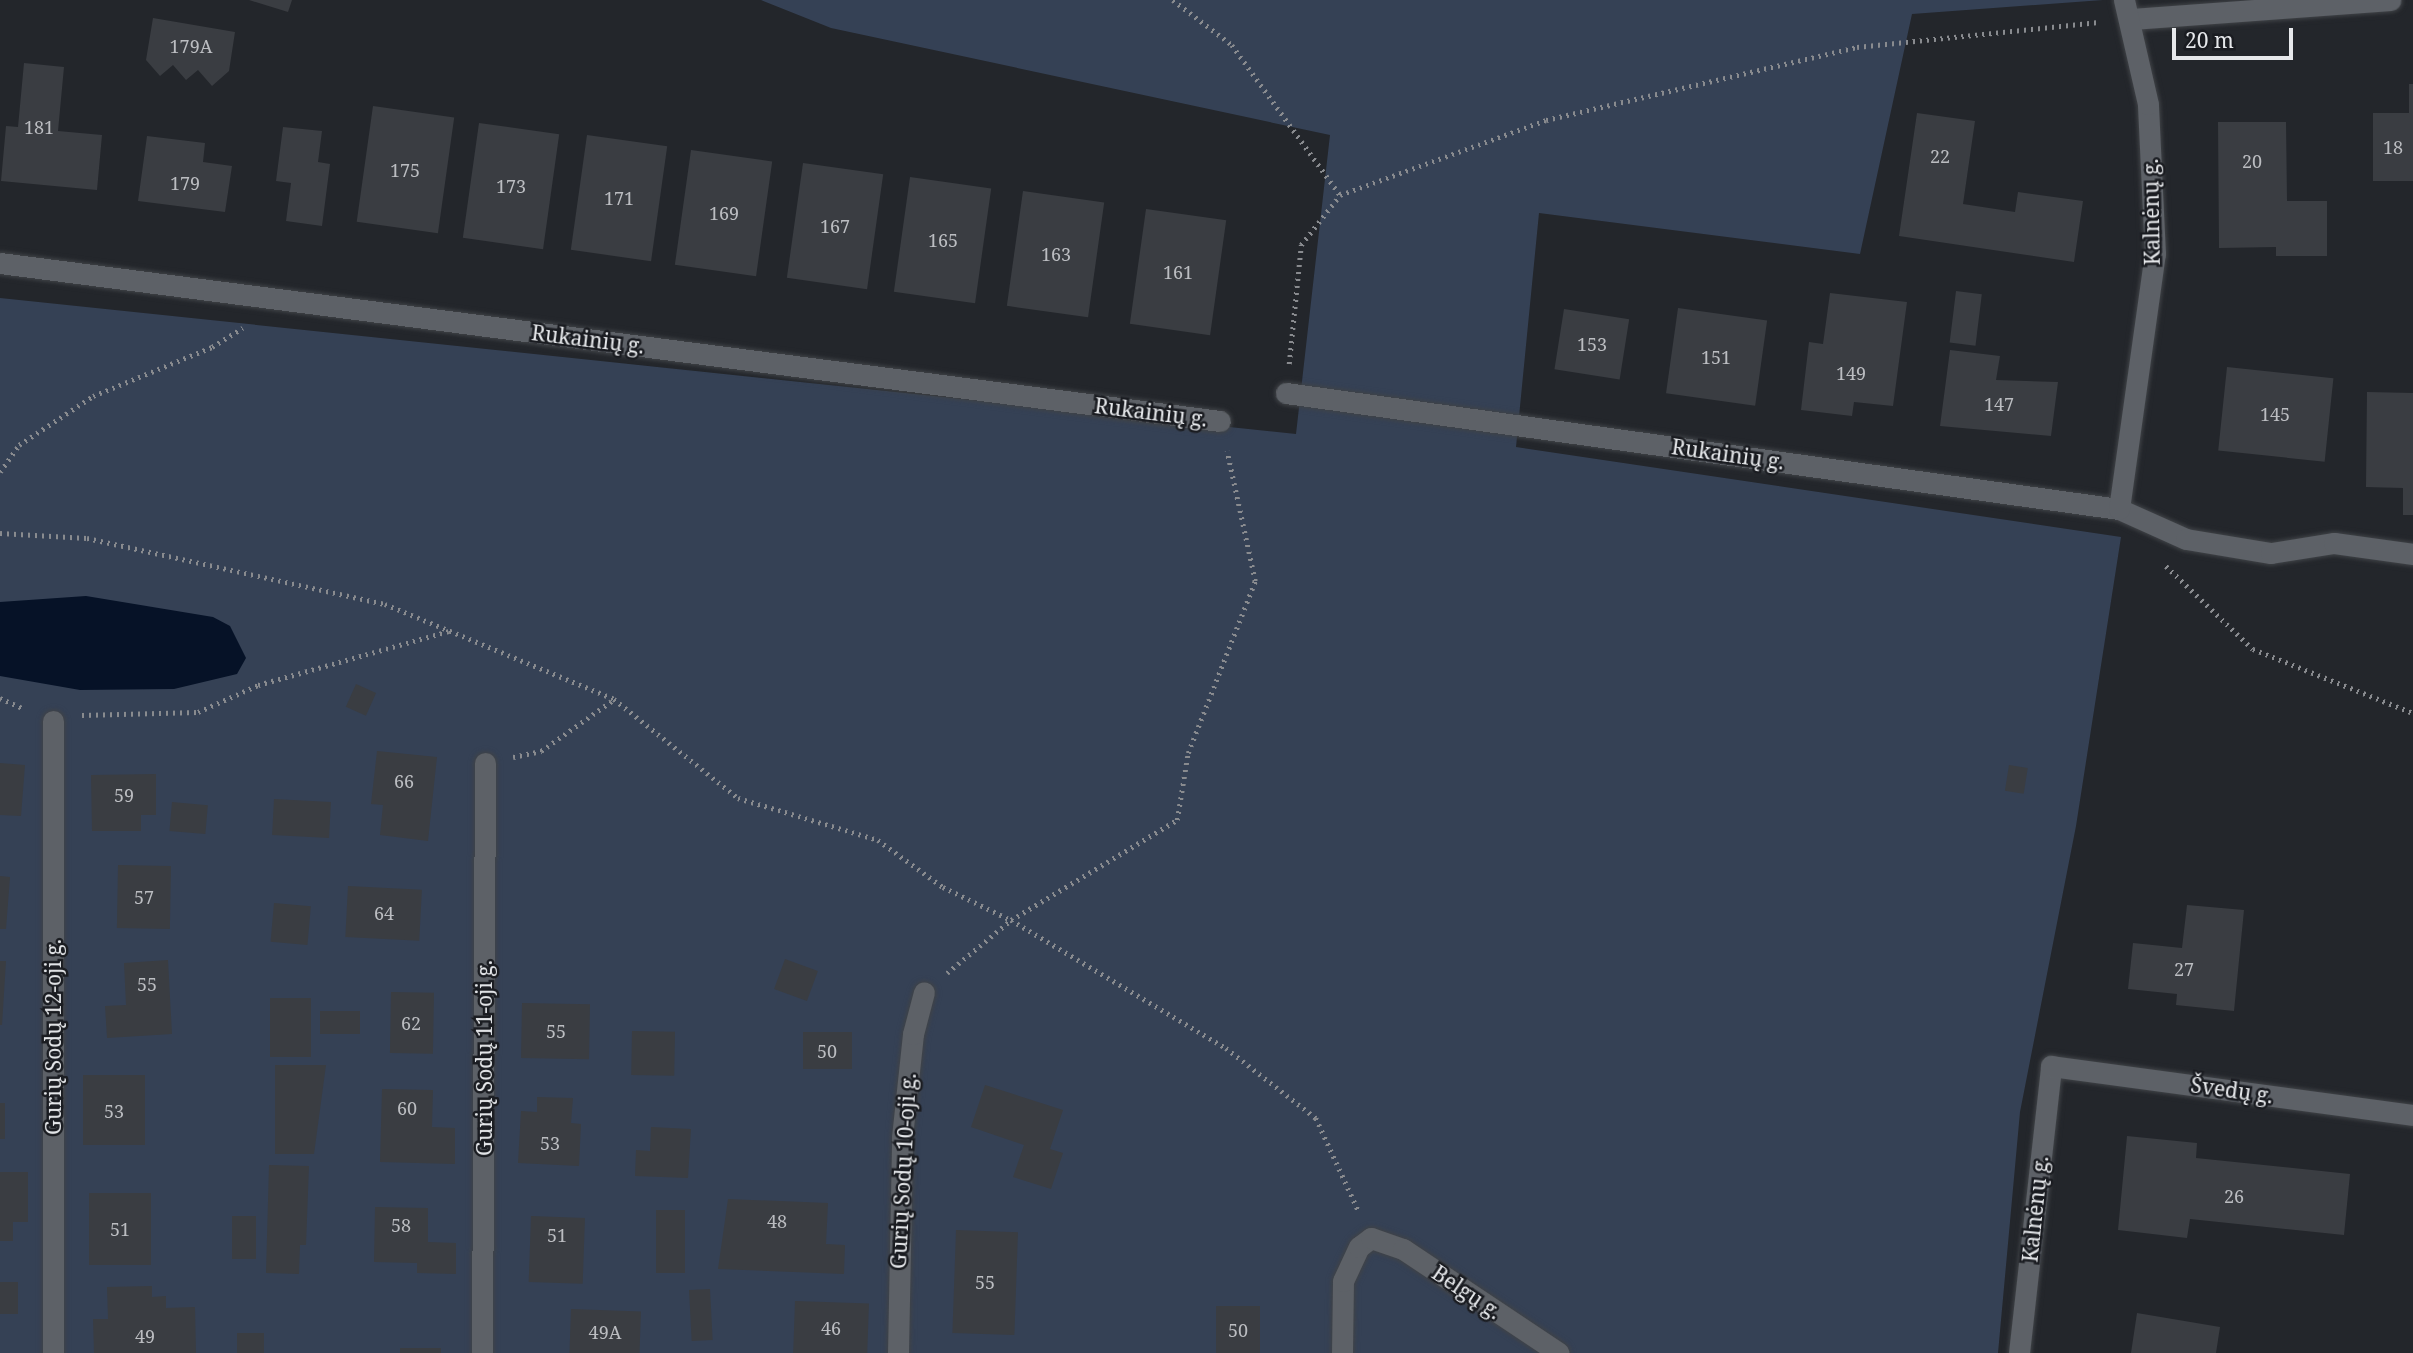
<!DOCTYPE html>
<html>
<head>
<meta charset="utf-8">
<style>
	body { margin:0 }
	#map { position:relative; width:2413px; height:1353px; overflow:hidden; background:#23262b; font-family:"Noto Serif",serif }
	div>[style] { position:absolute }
	.green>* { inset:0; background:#354155 }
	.water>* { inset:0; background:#061227 }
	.building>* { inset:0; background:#3a3d42; transform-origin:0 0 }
	.path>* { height:4.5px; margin-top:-2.25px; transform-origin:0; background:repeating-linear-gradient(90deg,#898b8f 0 2px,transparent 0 7px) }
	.roads { filter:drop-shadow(0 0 2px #404347) drop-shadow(0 0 2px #404347) }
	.minor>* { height:21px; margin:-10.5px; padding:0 10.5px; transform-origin:10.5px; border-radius:10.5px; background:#5d6167 }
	span { translate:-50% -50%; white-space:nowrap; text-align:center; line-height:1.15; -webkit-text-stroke:5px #1a1c21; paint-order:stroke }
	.number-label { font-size:18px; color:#bbbdc1 }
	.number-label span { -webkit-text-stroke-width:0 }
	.street-label { font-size:21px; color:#e6e8eb }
	.scale { position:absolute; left:2172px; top:28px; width:121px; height:32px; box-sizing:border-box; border:4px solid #e6e8eb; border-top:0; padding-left:9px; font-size:21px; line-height:24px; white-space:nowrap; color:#e6e8eb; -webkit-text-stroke:5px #1a1c21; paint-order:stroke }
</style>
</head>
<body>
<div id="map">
	<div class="green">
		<div style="clip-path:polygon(761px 0,2103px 0,1912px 14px,1860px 254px,1539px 213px,1516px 447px,2121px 537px,2076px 826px,2020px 1112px,1998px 1353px,0 1353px,0 298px,1296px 434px,1330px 135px,831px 28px)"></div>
	</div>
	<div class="water">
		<div style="clip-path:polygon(86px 596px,213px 617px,230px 626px,246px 658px,237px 674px,174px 689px,80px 690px,0 676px,0 602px)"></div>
	</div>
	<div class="building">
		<div style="clip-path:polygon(249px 0,292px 0,288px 12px)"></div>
		<div style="clip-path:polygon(153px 18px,235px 32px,229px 71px,212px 86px,198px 70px,186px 80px,173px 65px,160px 76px,146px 60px)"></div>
		<div style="clip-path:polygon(24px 63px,64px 67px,58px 131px,102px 135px,97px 190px,1px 181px,6px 126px,18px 127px)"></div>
		<div style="clip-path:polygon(2409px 84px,2413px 84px,2413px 181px,2373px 181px,2373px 113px,2409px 113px)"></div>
		<div style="left:373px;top:106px;width:82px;height:117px;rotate:8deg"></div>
		<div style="clip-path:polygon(1917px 113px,1975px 121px,1963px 204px,2015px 212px,2018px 192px,2083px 201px,2074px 262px,1899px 236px)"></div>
		<div style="clip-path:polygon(2218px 122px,2286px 122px,2287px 201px,2327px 201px,2327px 256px,2276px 256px,2276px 247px,2219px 248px)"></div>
		<div style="left:479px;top:123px;width:81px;height:116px;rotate:8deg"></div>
		<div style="clip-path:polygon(283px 127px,322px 131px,318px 162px,330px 164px,322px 226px,286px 221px,291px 183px,276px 181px)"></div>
		<div style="left:587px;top:135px;width:81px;height:116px;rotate:8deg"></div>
		<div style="clip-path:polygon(147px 136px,205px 143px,203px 162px,232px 166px,225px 212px,138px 201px)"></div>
		<div style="left:691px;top:150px;width:82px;height:116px;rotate:8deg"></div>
		<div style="left:803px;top:163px;width:81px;height:116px;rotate:8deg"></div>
		<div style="left:910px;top:177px;width:82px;height:116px;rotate:8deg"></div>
		<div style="left:1023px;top:191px;width:82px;height:116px;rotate:8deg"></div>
		<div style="left:1146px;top:209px;width:81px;height:116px;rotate:8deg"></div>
		<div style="left:1956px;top:291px;width:26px;height:52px;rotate:7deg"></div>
		<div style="clip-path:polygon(1830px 293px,1907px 302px,1893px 406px,1854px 402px,1852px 416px,1801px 410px,1809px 342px,1823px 344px)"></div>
		<div style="left:1678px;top:308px;width:90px;height:86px;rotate:8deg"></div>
		<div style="left:1564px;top:309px;width:66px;height:61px;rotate:9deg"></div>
		<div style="clip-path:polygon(1950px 350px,2000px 356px,1996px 380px,2058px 382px,2051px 436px,1940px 426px)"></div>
		<div style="left:2227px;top:367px;width:107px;height:84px;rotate:6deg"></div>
		<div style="clip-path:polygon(2367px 392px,2413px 393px,2413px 515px,2403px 515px,2403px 488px,2366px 487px)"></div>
		<div style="left:356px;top:684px;width:22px;height:25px;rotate:24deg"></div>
		<div style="clip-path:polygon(377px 751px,437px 757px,428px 841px,380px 835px,383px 805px,371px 804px)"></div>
		<div style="clip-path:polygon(0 763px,25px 765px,21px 816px,0 815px)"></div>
		<div style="left:2009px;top:765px;width:19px;height:26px;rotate:9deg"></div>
		<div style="clip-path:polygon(156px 774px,156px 815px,141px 815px,141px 831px,92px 831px,91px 775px)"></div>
		<div style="left:274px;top:799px;width:57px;height:36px;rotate:3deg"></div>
		<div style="left:172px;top:802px;width:36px;height:29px;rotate:5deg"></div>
		<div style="left:118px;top:865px;width:53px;height:63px;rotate:1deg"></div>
		<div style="clip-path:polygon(0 876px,10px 877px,6px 929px,0 929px)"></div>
		<div style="left:348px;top:886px;width:74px;height:51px;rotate:3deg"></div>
		<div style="left:274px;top:903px;width:37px;height:39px;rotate:5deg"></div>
		<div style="clip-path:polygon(2187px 905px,2244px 910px,2234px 1011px,2176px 1005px,2177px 994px,2128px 989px,2133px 943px,2182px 948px)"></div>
		<div style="left:785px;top:959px;width:35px;height:32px;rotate:20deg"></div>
		<div style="clip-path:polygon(168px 960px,172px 1034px,107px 1038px,105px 1006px,126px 1005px,124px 963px)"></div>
		<div style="clip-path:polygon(0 961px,6px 961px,2px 1025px,0 1025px)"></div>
		<div style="left:391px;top:992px;width:43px;height:61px;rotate:1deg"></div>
		<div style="left:311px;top:998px;width:59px;height:41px;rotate:90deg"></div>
		<div style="left:522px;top:1003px;width:68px;height:55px;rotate:1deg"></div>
		<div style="left:320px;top:1011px;width:40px;height:23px"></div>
		<div style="left:632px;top:1031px;width:43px;height:44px;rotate:1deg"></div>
		<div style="left:803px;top:1032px;width:49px;height:37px"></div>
		<div style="clip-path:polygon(275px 1065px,326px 1065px,314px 1154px,275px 1154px)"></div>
		<div style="left:145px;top:1075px;width:70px;height:62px;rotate:90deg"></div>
		<div style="clip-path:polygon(985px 1085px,1063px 1110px,1050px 1149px,1063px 1153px,1051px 1189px,1013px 1177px,1024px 1145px,971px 1127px)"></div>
		<div style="clip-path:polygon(382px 1089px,433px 1090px,432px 1127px,455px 1128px,455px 1164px,380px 1162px)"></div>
		<div style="clip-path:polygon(537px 1097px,573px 1098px,571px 1123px,581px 1124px,579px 1166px,518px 1163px,521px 1111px,537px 1112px)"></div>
		<div style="left:5px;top:1103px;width:36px;height:5px;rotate:90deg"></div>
		<div style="clip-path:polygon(651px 1127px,691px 1129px,688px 1178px,635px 1176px,636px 1150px,650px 1151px)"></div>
		<div style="clip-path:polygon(2127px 1136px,2197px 1143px,2196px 1158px,2350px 1174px,2344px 1235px,2190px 1219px,2187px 1238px,2118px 1230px)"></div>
		<div style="clip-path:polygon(269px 1165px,309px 1166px,306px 1245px,300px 1245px,299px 1274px,266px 1273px)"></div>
		<div style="clip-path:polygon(0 1172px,28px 1172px,28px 1222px,13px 1222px,13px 1241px,0 1241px)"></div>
		<div style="left:89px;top:1193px;width:62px;height:72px"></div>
		<div style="clip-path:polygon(728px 1199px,828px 1203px,826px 1244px,845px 1245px,844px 1274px,718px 1269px)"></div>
		<div style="clip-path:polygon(375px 1207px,428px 1208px,428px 1242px,456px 1243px,456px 1274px,417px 1273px,417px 1263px,374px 1262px)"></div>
		<div style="left:656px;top:1210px;width:29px;height:63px"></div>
		<div style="left:232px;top:1216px;width:24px;height:43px"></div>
		<div style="left:531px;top:1216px;width:54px;height:66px;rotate:2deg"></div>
		<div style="left:956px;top:1230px;width:62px;height:103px;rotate:2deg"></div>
		<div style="left:0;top:1282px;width:18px;height:32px"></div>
		<div style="clip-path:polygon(152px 1286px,152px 1297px,166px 1296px,166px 1308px,195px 1307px,196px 1353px,94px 1353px,93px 1319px,108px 1319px,107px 1287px)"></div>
		<div style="left:710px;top:1289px;width:51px;height:21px;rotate:87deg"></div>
		<div style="left:795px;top:1301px;width:74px;height:52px;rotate:2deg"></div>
		<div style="left:1216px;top:1306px;width:44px;height:47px"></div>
		<div style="left:571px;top:1309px;width:70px;height:44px;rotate:2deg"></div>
		<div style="clip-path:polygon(2137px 1313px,2220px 1327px,2216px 1353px,2131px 1353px)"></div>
		<div style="left:264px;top:1333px;width:20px;height:27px;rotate:90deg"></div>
		<div style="left:400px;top:1348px;width:41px;height:5px"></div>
	</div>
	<div class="path">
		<div style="left:1173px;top:0;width:74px;rotate:37.3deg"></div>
		<div style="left:1232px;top:45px;width:185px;rotate:54.2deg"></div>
		<div style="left:1289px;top:364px;width:120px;rotate:-84.2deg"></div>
		<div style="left:1301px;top:245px;width:63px;rotate:-52deg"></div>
		<div style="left:1340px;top:195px;width:219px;rotate:-20deg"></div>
		<div style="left:1546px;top:120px;width:319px;rotate:-13.2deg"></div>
		<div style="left:1857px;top:47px;width:243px;rotate:-5.9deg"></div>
		<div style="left:0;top:472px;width:33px;rotate:-55deg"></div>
		<div style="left:19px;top:445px;width:89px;rotate:-33.5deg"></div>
		<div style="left:93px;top:396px;width:129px;rotate:-22.4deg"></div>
		<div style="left:212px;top:347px;width:36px;rotate:-32deg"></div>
		<div style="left:0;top:533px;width:87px;rotate:3.3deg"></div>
		<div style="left:87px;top:538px;width:305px;rotate:12.5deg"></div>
		<div style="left:385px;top:604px;width:248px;rotate:22.5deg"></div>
		<div style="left:614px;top:699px;width:159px;rotate:38.6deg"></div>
		<div style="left:738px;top:798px;width:146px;rotate:16.7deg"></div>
		<div style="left:878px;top:840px;width:80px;rotate:35.9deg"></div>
		<div style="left:943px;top:887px;width:76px;rotate:25.9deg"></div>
		<div style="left:1011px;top:920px;width:250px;rotate:30.8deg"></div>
		<div style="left:1226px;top:1048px;width:114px;rotate:37.9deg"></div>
		<div style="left:1316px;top:1118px;width:103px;rotate:65.4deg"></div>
		<div style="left:2166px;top:566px;width:120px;rotate:43.7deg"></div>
		<div style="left:2253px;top:649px;width:172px;rotate:21.8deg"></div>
		<div style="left:0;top:698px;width:27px;rotate:24deg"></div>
		<div style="left:82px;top:715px;width:116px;rotate:-1.5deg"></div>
		<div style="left:198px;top:712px;width:66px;rotate:-24.2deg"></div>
		<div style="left:258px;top:685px;width:198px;rotate:-15.8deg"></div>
		<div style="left:513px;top:757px;width:29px;rotate:-12deg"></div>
		<div style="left:541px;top:751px;width:88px;rotate:-35.3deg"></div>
		<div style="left:947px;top:973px;width:83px;rotate:-39.6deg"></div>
		<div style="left:1011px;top:920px;width:194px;rotate:-31.1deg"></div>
		<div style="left:1177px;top:820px;width:68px;rotate:-80.7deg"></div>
		<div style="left:1188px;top:753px;width:185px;rotate:-68.7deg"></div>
		<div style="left:1255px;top:581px;width:133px;rotate:-102.2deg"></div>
	</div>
	<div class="roads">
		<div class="minor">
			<div style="left:2132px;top:19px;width:259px;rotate:-4.2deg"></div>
			<div style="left:0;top:263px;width:1230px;rotate:7.38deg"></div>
			<div style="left:1286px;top:393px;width:841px;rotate:7.93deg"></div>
			<div style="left:2119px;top:509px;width:73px;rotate:24.1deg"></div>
			<div style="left:2186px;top:539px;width:86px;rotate:9.4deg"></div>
			<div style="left:2271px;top:553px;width:64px;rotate:-9deg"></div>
			<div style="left:2334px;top:543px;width:80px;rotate:7.9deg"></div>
			<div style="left:2119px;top:509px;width:258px;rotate:-82deg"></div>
			<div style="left:2155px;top:254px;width:150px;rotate:-92.7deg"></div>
			<div style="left:2148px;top:104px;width:107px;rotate:-103deg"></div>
			<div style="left:53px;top:1353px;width:632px;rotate:-90deg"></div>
			<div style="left:482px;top:1353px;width:590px;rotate:-89.71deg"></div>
			<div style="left:898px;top:1353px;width:216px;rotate:-88.9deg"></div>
			<div style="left:902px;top:1137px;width:104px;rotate:-83.9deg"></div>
			<div style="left:913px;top:1034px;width:43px;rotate:-75.3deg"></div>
			<div style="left:1342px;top:1353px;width:72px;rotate:-89.2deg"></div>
			<div style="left:1343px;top:1281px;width:38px;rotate:-65deg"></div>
			<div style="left:1359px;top:1247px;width:15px;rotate:-37deg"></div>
			<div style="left:1371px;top:1238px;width:34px;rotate:19deg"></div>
			<div style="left:1403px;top:1249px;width:187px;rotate:33.7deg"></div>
			<div style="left:2019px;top:1353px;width:289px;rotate:-83.6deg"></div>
			<div style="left:2051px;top:1066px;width:365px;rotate:7.7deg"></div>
		</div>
	</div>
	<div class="number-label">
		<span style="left:191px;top:46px">179A</span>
		<span style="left:39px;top:127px">181</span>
		<span style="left:2393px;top:147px">18</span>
		<span style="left:1940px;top:156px">22</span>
		<span style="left:2252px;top:161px">20</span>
		<span style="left:405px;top:170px">175</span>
		<span style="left:185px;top:183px">179</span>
		<span style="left:511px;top:186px">173</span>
		<span style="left:619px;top:198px">171</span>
		<span style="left:724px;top:213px">169</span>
		<span style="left:835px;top:226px">167</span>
		<span style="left:943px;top:240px">165</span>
		<span style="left:1056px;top:254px">163</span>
		<span style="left:1178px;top:272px">161</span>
		<span style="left:1592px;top:344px">153</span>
		<span style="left:1716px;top:357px">151</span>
		<span style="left:1851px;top:373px">149</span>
		<span style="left:1999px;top:404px">147</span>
		<span style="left:2275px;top:414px">145</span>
		<span style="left:404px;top:781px">66</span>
		<span style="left:124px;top:795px">59</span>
		<span style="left:144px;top:897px">57</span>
		<span style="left:384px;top:913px">64</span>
		<span style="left:2184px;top:969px">27</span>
		<span style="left:147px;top:984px">55</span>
		<span style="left:411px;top:1023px">62</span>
		<span style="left:556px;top:1031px">55</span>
		<span style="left:827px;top:1051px">50</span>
		<span style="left:407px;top:1108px">60</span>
		<span style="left:114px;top:1111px">53</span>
		<span style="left:550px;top:1143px">53</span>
		<span style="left:2234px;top:1196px">26</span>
		<span style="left:777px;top:1221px">48</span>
		<span style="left:401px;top:1225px">58</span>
		<span style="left:120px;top:1229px">51</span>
		<span style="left:557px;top:1235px">51</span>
		<span style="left:985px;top:1282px">55</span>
		<span style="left:831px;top:1328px">46</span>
		<span style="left:1238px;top:1330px">50</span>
		<span style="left:605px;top:1332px">49A</span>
		<span style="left:145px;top:1336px">49</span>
	</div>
	<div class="street-label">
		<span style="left:2151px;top:212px;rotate:-91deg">Kalnėnų g.</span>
		<span style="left:588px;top:339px;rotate:7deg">Rukainių g.</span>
		<span style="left:1151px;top:412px;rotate:7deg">Rukainių g.</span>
		<span style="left:1728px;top:454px;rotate:8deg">Rukainių g.</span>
		<span style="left:53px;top:1037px;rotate:-90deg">Gurių Sodų 12-oji g.</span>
		<span style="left:484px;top:1058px;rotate:-90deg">Gurių Sodų 11-oji g.</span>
		<span style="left:2232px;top:1090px;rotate:8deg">Švedų g.</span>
		<span style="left:903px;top:1171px;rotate:-87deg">Gurių Sodų 10-oji g.</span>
		<span style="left:2035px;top:1209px;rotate:-84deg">Kalnėnų g.</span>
		<span style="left:1467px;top:1292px;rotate:34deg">Belgų g.</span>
	</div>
	<div class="scale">20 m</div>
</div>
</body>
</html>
